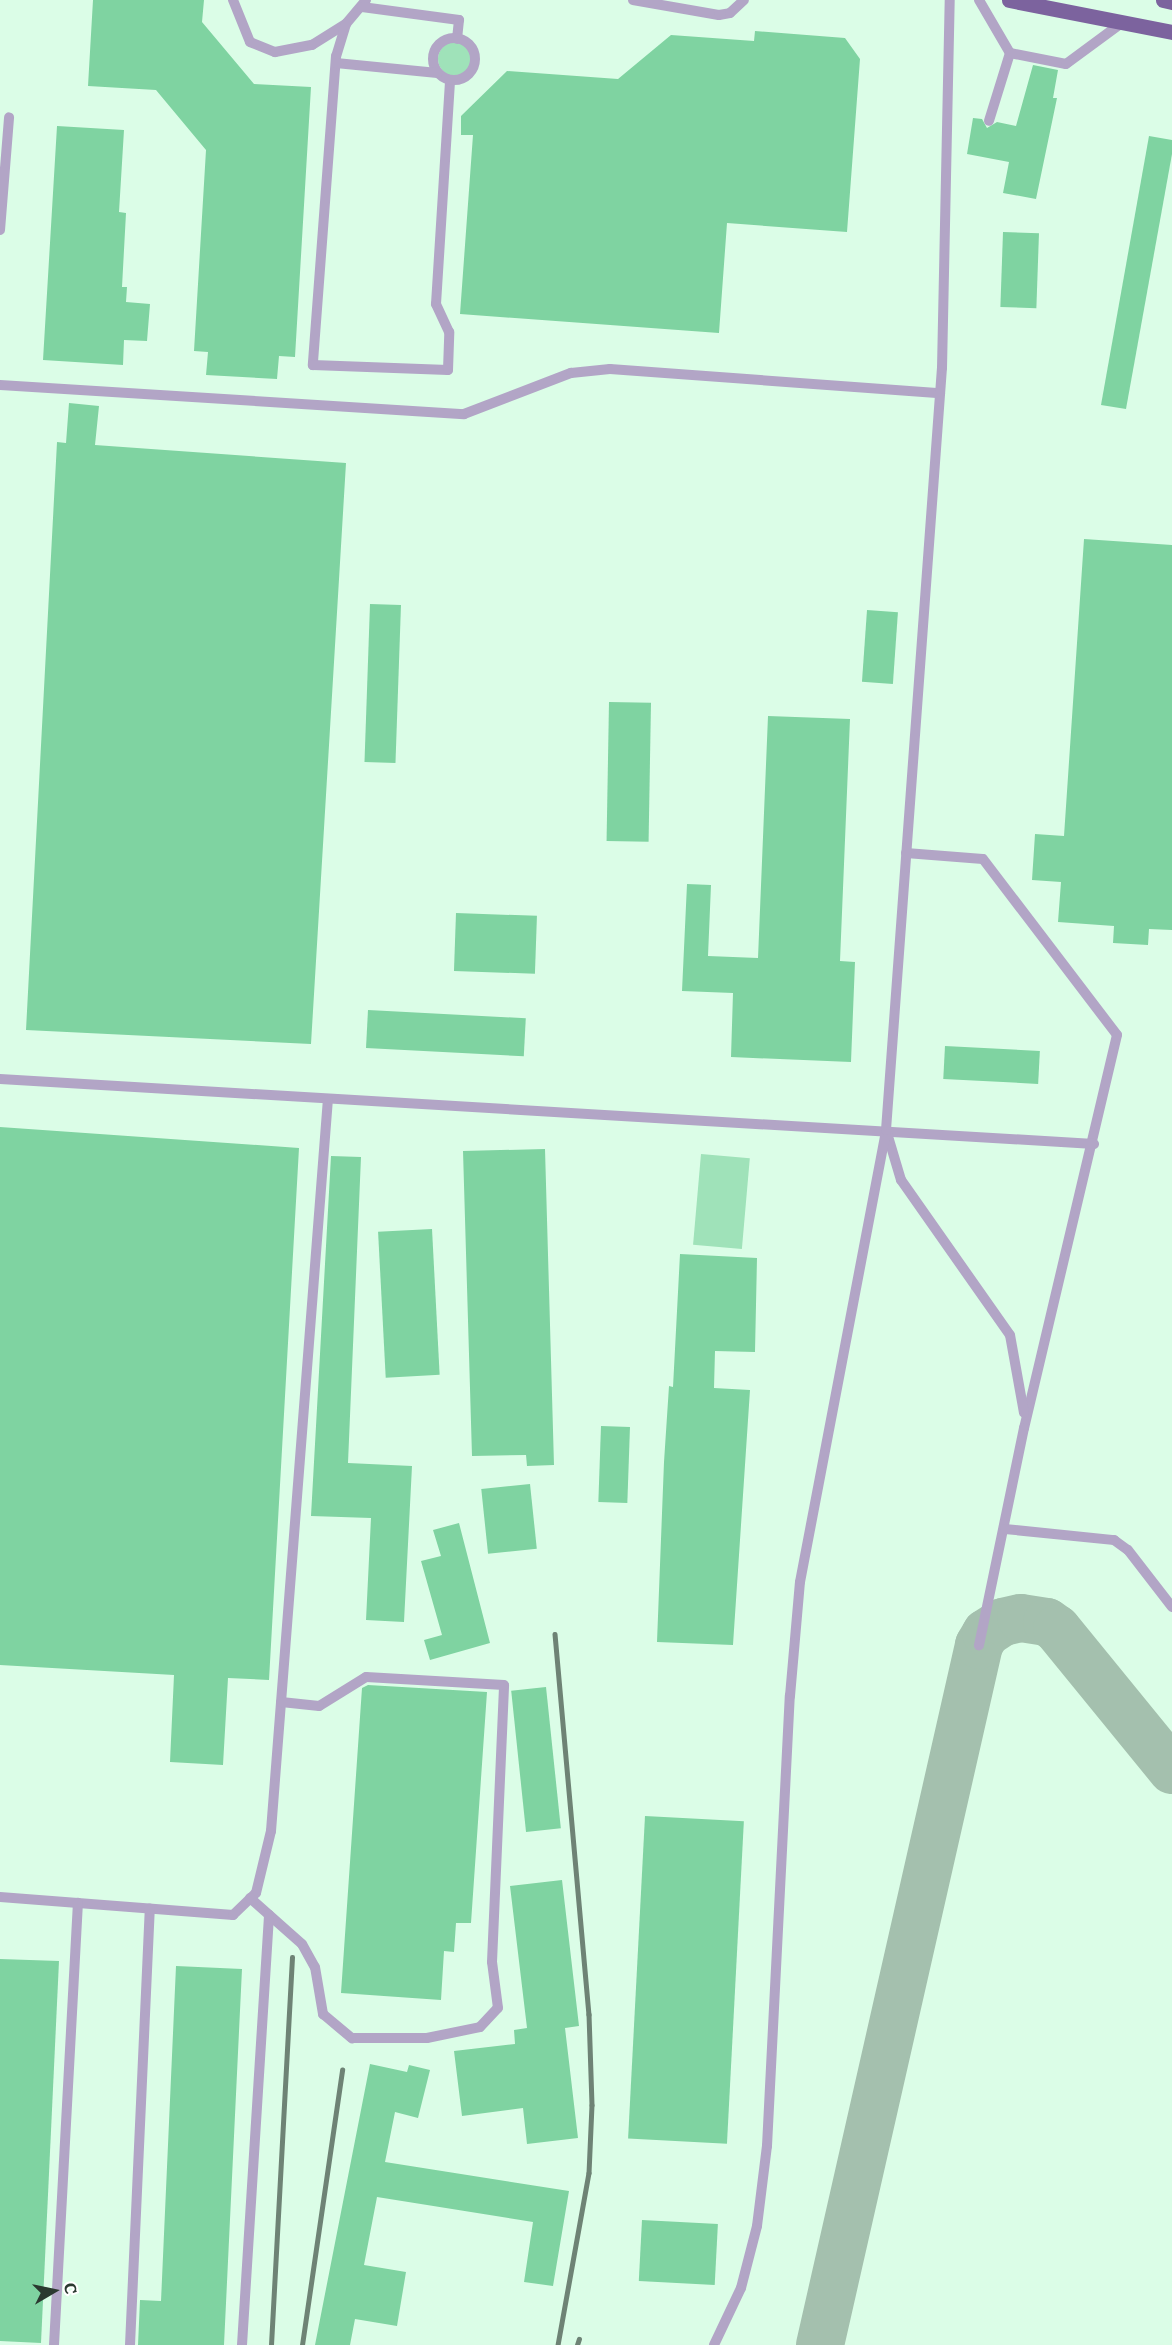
<!DOCTYPE html>
<html>
<head>
<meta charset="utf-8">
<style>
	body { margin:0 }
	#map { position:relative; width:1172px; height:2345px; overflow:hidden; background:#dbfde7; font-family:Literata,serif }
	div>[style] { position:absolute }
	.green>* { inset:0; background:#9fe2b9; transform-origin:0 0 }
	.round { border-radius:50% }
	.taxiway>* { height:48px; margin:-24px; padding:0 24px; transform-origin:24px; border-radius:24px; background:#a4c0ae }
	.building>* { inset:0; background:#7fd3a1; transform-origin:0 0 }
	.lane>* { height:10px; margin:-5px; padding:0 5px; transform-origin:5px; border-radius:5px; background:#b2a5c6 }
	.lane>.ring { margin:-5px; padding:0; box-sizing:content-box; background:none; border:10px solid #b2a5c6; border-radius:50% }
	.primary>* { height:15px; margin:-7.5px; padding:0 7.5px; transform-origin:7.5px; border-radius:7.5px; background:#7c639e }
	.rail>* { height:4.5px; margin:-2.25px; padding:0 2.25px; transform-origin:2.25px; border-radius:2.25px; background:#6e8375 }
	span { translate:-50% -50%; white-space:nowrap; text-align:center; line-height:1.15; -webkit-text-stroke:5px #fff; paint-order:stroke }
	.north { position:absolute; left:24px; top:2261px; width:60px; height:60px; -webkit-text-stroke:4px #fff; paint-order:stroke; rotate:81deg; font-size:16px; font-weight:700; line-height:24px; text-align:center; color:#2b3930 }
	.north::after { content:''; display:block; margin:auto; width:21px; height:27px; background:#2b3930; clip-path:polygon(50% 0,100% 100%,50% 72%,0 100%) }
</style>
</head>
<body>
<div id="map">
	<div class="green">
		<div class="round" style="left:438px;top:42px;width:34px;height:34px"></div>
		<div style="left:701px;top:1154px;width:49px;height:91px;rotate:5deg"></div>
	</div>
	<div class="taxiway">
		<div style="left:820px;top:2345px;width:718px;rotate:-77.2deg"></div>
		<div style="left:979px;top:1645px;width:14px;rotate:-60deg"></div>
		<div style="left:986px;top:1633px;width:20px;rotate:-33deg"></div>
		<div style="left:1003px;top:1622px;width:18px;rotate:-13deg"></div>
		<div style="left:1021px;top:1618px;width:26px;rotate:9deg"></div>
		<div style="left:1047px;top:1622px;width:12px;rotate:35deg"></div>
		<div style="left:1057px;top:1629px;width:182px;rotate:50.8deg"></div>
	</div>
	<div class="building">
		<div style="clip-path:polygon(93px 0,204px 0,202px 22px,254px 84px,311px 87px,295px 357px,279px 356px,277px 379px,206px 375px,208px 352px,194px 351px,206px 150px,156px 90px,88px 86px)"></div>
		<div style="clip-path:polygon(755px 31px,845px 38px,860px 59px,847px 232px,727px 223px,719px 333px,460px 314px,473px 135px,461px 135px,461px 116px,507px 71px,618px 79px,671px 35px,754px 41px)"></div>
		<div style="clip-path:polygon(1033px 65px,1058px 70px,1053px 98px,1057px 98px,1036px 199px,1003px 193px,1009px 162px,967px 154px,973px 118px,982px 119px,987px 128px,997px 122px,1016px 126px)"></div>
		<div style="clip-path:polygon(57px 126px,124px 130px,119px 212px,126px 213px,122px 287px,127px 287px,126px 302px,150px 304px,147px 341px,124px 340px,123px 365px,43px 360px)"></div>
		<div style="clip-path:polygon(1149px 136px,1172px 140px,1172px 154px,1126px 409px,1101px 405px)"></div>
		<div style="left:1003px;top:232px;width:36px;height:75px;rotate:2deg"></div>
		<div style="clip-path:polygon(69px 403px,99px 406px,95px 445px,346px 463px,311px 1044px,26px 1030px,57px 442px,66px 443px)"></div>
		<div style="clip-path:polygon(1084px 539px,1172px 545px,1172px 930px,1149px 929px,1148px 945px,1113px 943px,1114px 926px,1058px 922px,1061px 882px,1032px 880px,1035px 834px,1064px 836px)"></div>
		<div style="left:370px;top:604px;width:31px;height:158px;rotate:2deg"></div>
		<div style="left:867px;top:610px;width:31px;height:72px;rotate:4deg"></div>
		<div style="left:609px;top:702px;width:42px;height:139px;rotate:1deg"></div>
		<div style="clip-path:polygon(768px 716px,850px 719px,840px 961px,855px 962px,851px 1062px,731px 1057px,733px 993px,682px 991px,687px 884px,711px 885px,708px 956px,758px 958px)"></div>
		<div style="left:456px;top:913px;width:81px;height:58px;rotate:2deg"></div>
		<div style="left:368px;top:1010px;width:158px;height:38px;rotate:3deg"></div>
		<div style="left:945px;top:1046px;width:95px;height:33px;rotate:3deg"></div>
		<div style="clip-path:polygon(0 1127px,299px 1148px,269px 1680px,228px 1678px,223px 1765px,170px 1762px,174px 1675px,0 1665px)"></div>
		<div style="clip-path:polygon(545px 1149px,554px 1465px,527px 1466px,526px 1455px,472px 1456px,463px 1151px)"></div>
		<div style="clip-path:polygon(331px 1156px,361px 1157px,348px 1463px,412px 1466px,404px 1622px,366px 1620px,371px 1518px,311px 1516px)"></div>
		<div style="left:432px;top:1229px;width:146px;height:54px;rotate:87deg"></div>
		<div style="clip-path:polygon(680px 1254px,757px 1258px,755px 1352px,715px 1351px,714px 1388px,750px 1390px,733px 1645px,657px 1642px,664px 1462px,669px 1386px,673px 1387px)"></div>
		<div style="left:601px;top:1426px;width:29px;height:76px;rotate:2deg"></div>
		<div style="left:530px;top:1484px;width:65px;height:49px;rotate:84deg"></div>
		<div style="clip-path:polygon(459px 1523px,490px 1643px,430px 1660px,424px 1640px,442px 1635px,421px 1561px,441px 1556px,433px 1530px)"></div>
		<div style="clip-path:polygon(368px 1685px,487px 1692px,471px 1923px,456px 1923px,454px 1952px,444px 1951px,441px 2000px,341px 1993px,362px 1688px)"></div>
		<div style="left:546px;top:1687px;width:142px;height:35px;rotate:84deg"></div>
		<div style="left:645px;top:1816px;width:99px;height:323px;rotate:3deg"></div>
		<div style="clip-path:polygon(562px 1880px,579px 2026px,565px 2028px,578px 2138px,527px 2144px,523px 2108px,462px 2116px,454px 2051px,515px 2044px,514px 2030px,527px 2028px,510px 1886px)"></div>
		<div style="clip-path:polygon(0 1959px,59px 1961px,41px 2343px,0 2341px)"></div>
		<div style="clip-path:polygon(176px 1966px,242px 1969px,224px 2345px,138px 2345px,140px 2300px,161px 2301px)"></div>
		<div style="clip-path:polygon(370px 2064px,407px 2072px,409px 2065px,430px 2070px,418px 2118px,395px 2112px,385px 2162px,569px 2191px,553px 2286px,524px 2282px,533px 2222px,377px 2197px,364px 2265px,406px 2272px,397px 2326px,355px 2319px,350px 2345px,315px 2345px)"></div>
		<div style="left:642px;top:2220px;width:76px;height:61px;rotate:3deg"></div>
	</div>
	<div class="lane">
		<div style="left:233px;top:0;width:45px;rotate:68deg"></div>
		<div style="left:250px;top:42px;width:27px;rotate:22deg"></div>
		<div style="left:275px;top:52px;width:38px;rotate:-11deg"></div>
		<div style="left:312px;top:45px;width:40px;rotate:-32deg"></div>
		<div style="left:366px;top:0;width:31px;rotate:130deg"></div>
		<div style="left:346px;top:24px;width:34px;rotate:107deg"></div>
		<div style="left:336px;top:56px;width:310px;rotate:94.3deg"></div>
		<div style="left:313px;top:365px;width:135px;rotate:2.1deg"></div>
		<div style="left:448px;top:370px;width:38px;rotate:-88deg"></div>
		<div style="left:449px;top:332px;width:31px;rotate:-115deg"></div>
		<div style="left:436px;top:304px;width:224px;rotate:-86.4deg"></div>
		<div style="left:633px;top:0;width:87px;rotate:9.9deg"></div>
		<div style="left:719px;top:15px;width:11px;rotate:-10deg"></div>
		<div style="left:730px;top:13px;width:19px;rotate:-43deg"></div>
		<div style="left:979px;top:0;width:61px;rotate:59.7deg"></div>
		<div style="left:1010px;top:53px;width:71px;rotate:107.2deg"></div>
		<div style="left:362px;top:7px;width:98px;rotate:7.6deg"></div>
		<div style="left:459px;top:20px;width:19px;rotate:96deg"></div>
		<div class="ring" style="left:433px;top:38px;width:32px;height:32px"></div>
		<div style="left:1010px;top:53px;width:57px;rotate:11.1deg"></div>
		<div style="left:1066px;top:64px;width:71px;rotate:-36.4deg"></div>
		<div style="left:336px;top:63px;width:102px;rotate:5.6deg"></div>
		<div style="left:0;top:230px;width:113px;rotate:-85.4deg"></div>
		<div style="left:0;top:385px;width:465px;rotate:3.6deg"></div>
		<div style="left:464px;top:414px;width:115px;rotate:-21deg"></div>
		<div style="left:571px;top:373px;width:39px;rotate:-6deg"></div>
		<div style="left:610px;top:369px;width:331px;rotate:4.2deg"></div>
		<div style="left:906px;top:853px;width:77px;rotate:4.5deg"></div>
		<div style="left:983px;top:859px;width:221px;rotate:52.7deg"></div>
		<div style="left:1117px;top:1035px;width:404px;rotate:103.3deg"></div>
		<div style="left:1024px;top:1428px;width:222px;rotate:101.7deg"></div>
		<div style="left:0;top:1079px;width:1096px;rotate:3.4deg"></div>
		<div style="left:887px;top:1133px;width:49px;rotate:73.4deg"></div>
		<div style="left:901px;top:1180px;width:189px;rotate:54.9deg"></div>
		<div style="left:1010px;top:1335px;width:79px;rotate:79.8deg"></div>
		<div style="left:1005px;top:1529px;width:110px;rotate:5.8deg"></div>
		<div style="left:1114px;top:1540px;width:17px;rotate:36deg"></div>
		<div style="left:1128px;top:1550px;width:72px;rotate:52.3deg"></div>
		<div style="left:0;top:1897px;width:234px;rotate:4.4deg"></div>
		<div style="left:233px;top:1915px;width:32px;rotate:-44deg"></div>
		<div style="left:256px;top:1893px;width:64px;rotate:-76.4deg"></div>
		<div style="left:271px;top:1831px;width:734px;rotate:-85.55deg"></div>
		<div style="left:250px;top:1898px;width:69px;rotate:41.5deg"></div>
		<div style="left:302px;top:1944px;width:26px;rotate:61deg"></div>
		<div style="left:315px;top:1967px;width:48px;rotate:80.3deg"></div>
		<div style="left:323px;top:2014px;width:38px;rotate:40deg"></div>
		<div style="left:352px;top:2038px;width:75px"></div>
		<div style="left:427px;top:2038px;width:54px;rotate:-11.7deg"></div>
		<div style="left:480px;top:2027px;width:26px;rotate:-47deg"></div>
		<div style="left:498px;top:2008px;width:46px;rotate:-97.4deg"></div>
		<div style="left:492px;top:1962px;width:277px;rotate:-87.5deg"></div>
		<div style="left:504px;top:1685px;width:138px;rotate:-176.7deg"></div>
		<div style="left:366px;top:1677px;width:55px;rotate:148.3deg"></div>
		<div style="left:319px;top:1706px;width:38px;rotate:-174deg"></div>
		<div style="left:54px;top:2345px;width:443px;rotate:-86.9deg"></div>
		<div style="left:130px;top:2345px;width:437px;rotate:-87.4deg"></div>
		<div style="left:242px;top:2345px;width:431px;rotate:-86.4deg"></div>
		<div style="left:714px;top:2345px;width:63px;rotate:-64.7deg"></div>
		<div style="left:741px;top:2288px;width:64px;rotate:-75.5deg"></div>
		<div style="left:757px;top:2226px;width:81px;rotate:-82.9deg"></div>
		<div style="left:767px;top:2146px;width:451px;rotate:-87.1deg"></div>
		<div style="left:790px;top:1696px;width:114px;rotate:-85deg"></div>
		<div style="left:800px;top:1582px;width:460px;rotate:-79.2deg"></div>
		<div style="left:886px;top:1130px;width:764px;rotate:-85.8deg"></div>
		<div style="left:942px;top:368px;width:368px;rotate:-88.8deg"></div>
	</div>
	<div class="primary">
		<div style="left:1009px;top:0;width:166px;rotate:11.1deg"></div>
		<div style="left:1163px;top:0;width:9px;rotate:13deg"></div>
	</div>
	<div class="rail">
		<div style="left:555px;top:1634px;width:382px;rotate:84.9deg"></div>
		<div style="left:589px;top:2014px;width:91px;rotate:88.1deg"></div>
		<div style="left:592px;top:2105px;width:68px;rotate:92.5deg"></div>
		<div style="left:589px;top:2173px;width:175px;rotate:100.2deg"></div>
		<div style="left:271px;top:2345px;width:388px;rotate:-86.9deg"></div>
		<div style="left:302px;top:2345px;width:278px;rotate:-81.7deg"></div>
		<div style="left:577px;top:2345px;width:6px;rotate:-72deg"></div>
	</div>
	<div class="north">С</div>
</div>
</body>
</html>
